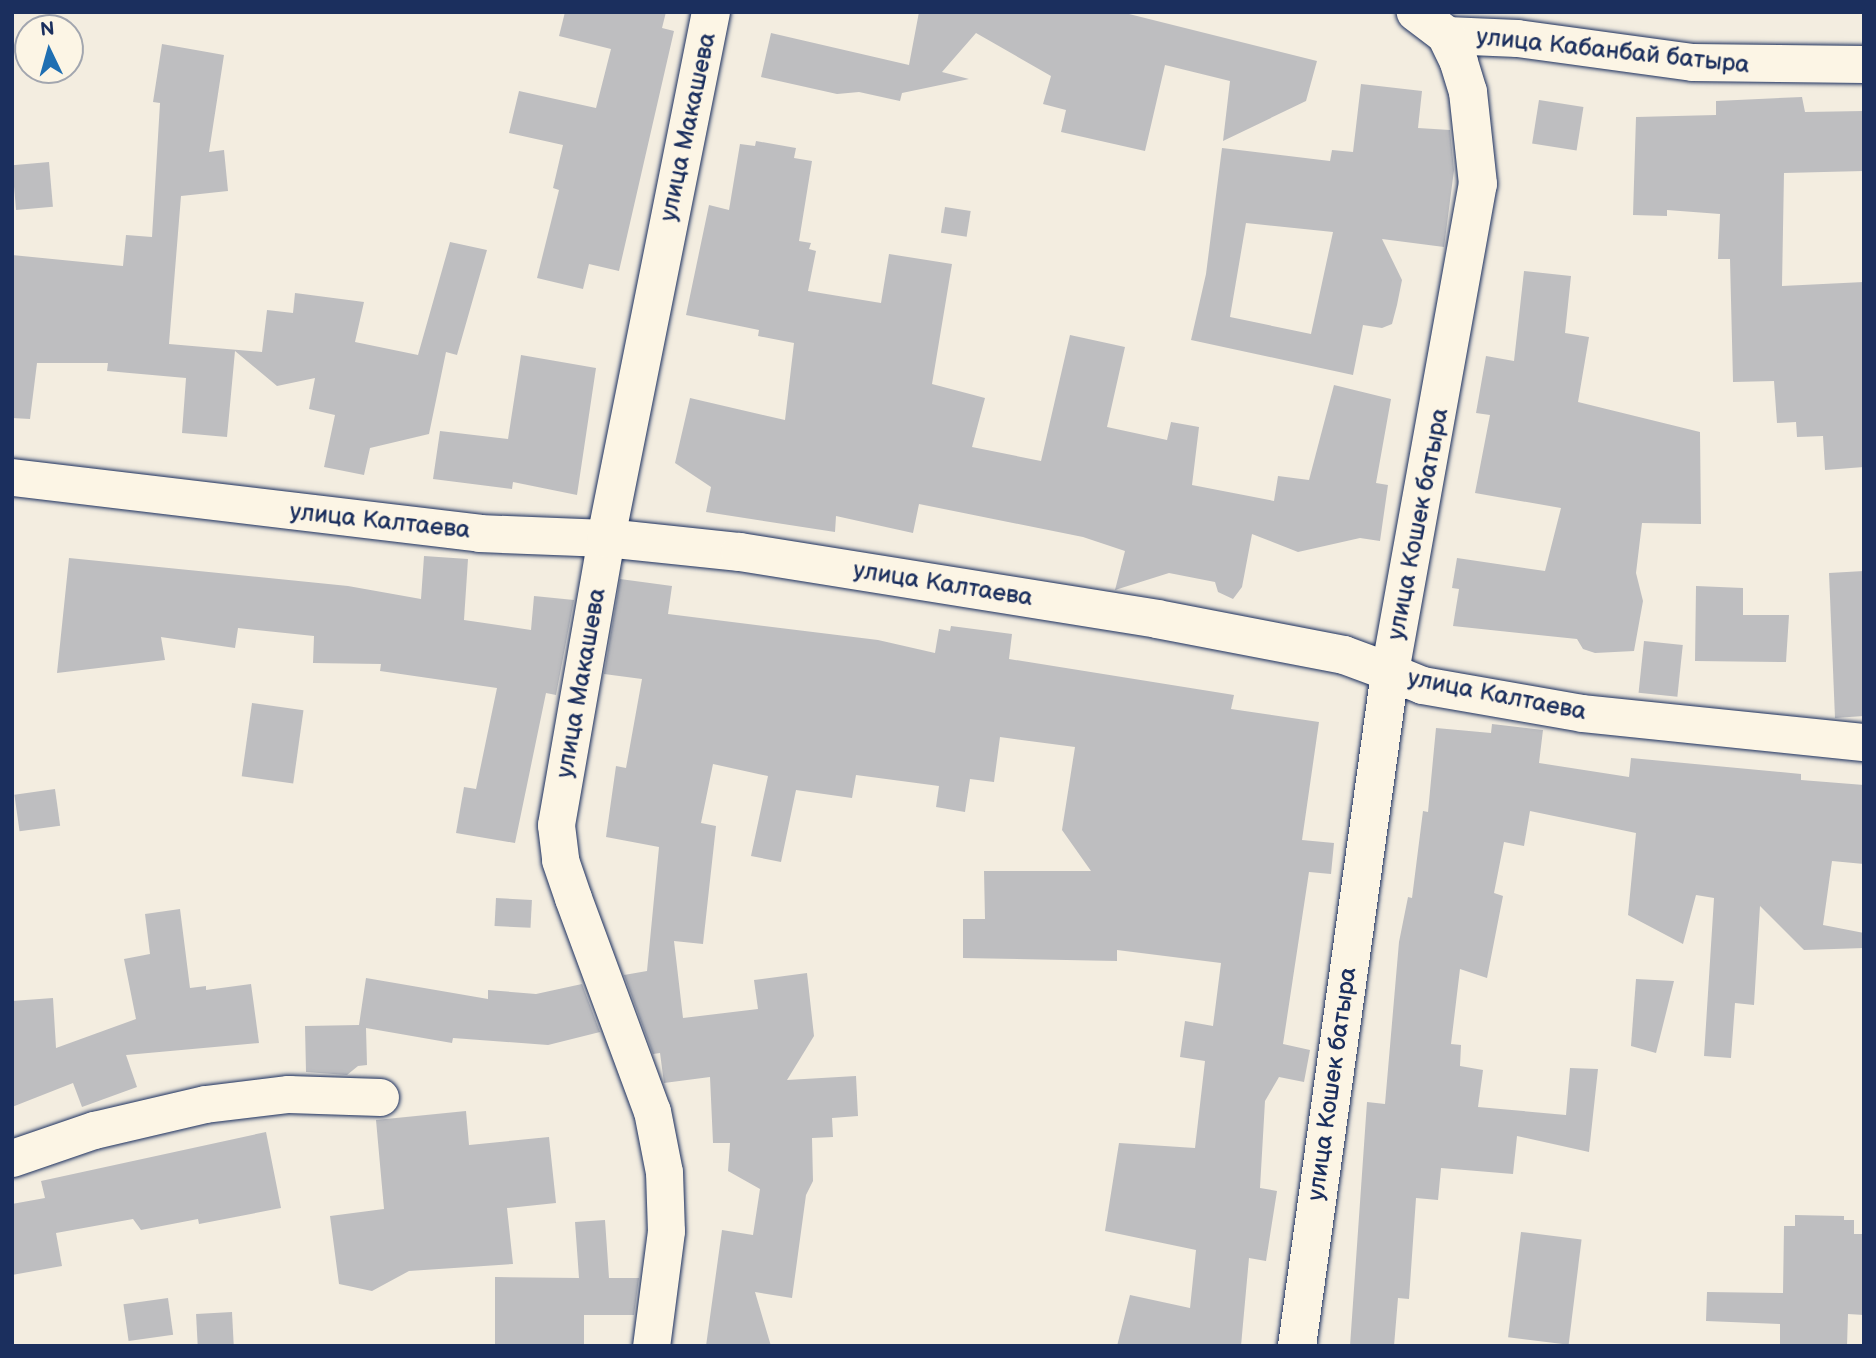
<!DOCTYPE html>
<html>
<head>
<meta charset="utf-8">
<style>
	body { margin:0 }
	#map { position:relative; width:1876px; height:1358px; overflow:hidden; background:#f3ede0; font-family:"Balsamiq Sans",sans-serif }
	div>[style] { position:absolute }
	.building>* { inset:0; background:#bebec0; transform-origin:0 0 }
	.roads { filter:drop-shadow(0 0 2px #1b2f5e) drop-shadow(0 0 2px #1b2f5e) }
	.minor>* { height:37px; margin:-18.5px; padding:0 18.5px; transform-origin:18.5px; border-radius:18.5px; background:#fcf5e5 }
	.tertiary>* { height:38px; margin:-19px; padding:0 19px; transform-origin:19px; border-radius:19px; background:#fcf5e5 }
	span { translate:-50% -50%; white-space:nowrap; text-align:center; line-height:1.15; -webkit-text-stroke:5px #fcf5e5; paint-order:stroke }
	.street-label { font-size:24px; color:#1b2f5e }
	.frame { position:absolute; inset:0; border:14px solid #1b2f5e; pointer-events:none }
	.north { position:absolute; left:14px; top:14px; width:70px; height:70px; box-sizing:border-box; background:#fcf5e5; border:2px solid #a2a6af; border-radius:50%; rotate:355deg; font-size:19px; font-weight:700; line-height:28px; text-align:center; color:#1b2f5e }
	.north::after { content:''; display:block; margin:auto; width:24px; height:32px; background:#1f6fb2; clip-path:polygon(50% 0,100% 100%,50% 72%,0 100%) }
</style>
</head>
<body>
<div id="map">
	<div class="building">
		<div style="clip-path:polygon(565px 12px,666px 12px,662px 28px,674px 31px,619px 271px,589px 264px,583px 289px,537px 278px,559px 190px,553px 188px,563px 145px,509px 133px,519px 91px,596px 108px,611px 49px,559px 36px)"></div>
		<div style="clip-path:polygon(919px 12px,1121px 12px,1317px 61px,1306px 101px,1223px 141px,1230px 81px,1165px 65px,1145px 151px,1061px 132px,1066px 110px,1043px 104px,1051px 76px,976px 33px,942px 72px,969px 79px,902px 93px,900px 101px,859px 92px,837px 94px,761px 77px,771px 33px,909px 65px)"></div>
		<div style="clip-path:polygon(162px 44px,224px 55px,209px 152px,224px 150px,228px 191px,181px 196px,169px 344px,262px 352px,267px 310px,293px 313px,295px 293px,364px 302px,355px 342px,418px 355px,450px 242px,487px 250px,457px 355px,446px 352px,429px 434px,370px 448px,364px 475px,324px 467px,335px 415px,309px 409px,315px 378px,277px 386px,235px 351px,227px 437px,182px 433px,186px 378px,107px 371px,108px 363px,37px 363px,30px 419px,12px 418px,12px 255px,123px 266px,126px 235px,152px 237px,160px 103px,153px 102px)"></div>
		<div style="clip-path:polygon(evenodd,1361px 84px,1422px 91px,1418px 128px,1450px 130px,1454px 170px,1444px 247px,1382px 239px,1402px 280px,1397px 305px,1392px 324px,1382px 328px,1363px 325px,1353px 375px,1191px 340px,1206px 274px,1222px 148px,1330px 161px,1332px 150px,1353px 152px,1361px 84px,1246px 223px,1333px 232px,1311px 334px,1230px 317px,1246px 223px)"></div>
		<div style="clip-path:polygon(1802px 97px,1805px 112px,1864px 111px,1864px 171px,1784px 173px,1782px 286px,1864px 282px,1864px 467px,1825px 470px,1823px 436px,1797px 437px,1796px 422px,1777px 423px,1774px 381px,1733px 382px,1730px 259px,1718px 259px,1720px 214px,1667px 210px,1667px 216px,1633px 215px,1636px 117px,1716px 115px,1716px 101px)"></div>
		<div style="left:1539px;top:100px;width:45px;height:44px;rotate:9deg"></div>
		<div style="clip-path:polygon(756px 141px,796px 148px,794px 158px,812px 161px,799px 241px,811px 243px,809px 249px,816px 251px,808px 291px,881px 303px,889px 254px,952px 264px,932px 384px,985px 398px,972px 447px,1041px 461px,1070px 335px,1125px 347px,1107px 427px,1167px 440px,1171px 422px,1199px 427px,1192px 485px,1274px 501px,1278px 476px,1309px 480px,1334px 385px,1391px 399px,1376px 483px,1388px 485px,1380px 541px,1360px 538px,1298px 552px,1252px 534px,1242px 587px,1233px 599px,1218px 592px,1215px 582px,1169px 573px,1115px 590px,1125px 551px,1083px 537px,919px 504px,913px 533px,836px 516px,835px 532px,706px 512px,711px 487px,675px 463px,690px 398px,785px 420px,794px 343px,758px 336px,759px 330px,686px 315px,709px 205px,729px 210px,740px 144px,755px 146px)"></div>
		<div style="left:49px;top:162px;width:45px;height:37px;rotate:85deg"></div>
		<div style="left:945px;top:207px;width:26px;height:26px;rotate:9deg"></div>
		<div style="clip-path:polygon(1524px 271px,1571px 276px,1565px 333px,1589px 337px,1578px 402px,1700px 432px,1701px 524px,1642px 523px,1636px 573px,1643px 601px,1634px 651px,1595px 653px,1583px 649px,1577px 639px,1453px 626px,1459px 589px,1452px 588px,1457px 558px,1545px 571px,1561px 508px,1475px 493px,1490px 415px,1476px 413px,1486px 356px,1514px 361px)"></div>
		<div style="clip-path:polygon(521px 355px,596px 368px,577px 495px,513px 482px,512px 489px,433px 479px,440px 431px,508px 439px)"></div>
		<div style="clip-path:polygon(424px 556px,468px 559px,464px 620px,531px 630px,534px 596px,574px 600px,556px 695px,546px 693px,515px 843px,456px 833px,464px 787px,476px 789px,497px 688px,380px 671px,381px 664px,313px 663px,314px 636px,238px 628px,235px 648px,161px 637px,165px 660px,57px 673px,69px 558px,348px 586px,421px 599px)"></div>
		<div style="clip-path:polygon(1864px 571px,1864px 716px,1835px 718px,1829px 573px)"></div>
		<div style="clip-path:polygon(620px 579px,672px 586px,668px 614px,878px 640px,935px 653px,939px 629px,950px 631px,951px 626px,1012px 634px,1009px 659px,1234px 695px,1231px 709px,1319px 722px,1302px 840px,1334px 843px,1331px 874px,1309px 872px,1283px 1044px,1310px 1050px,1304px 1082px,1279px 1077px,1265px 1101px,1260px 1188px,1277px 1191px,1266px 1261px,1249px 1258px,1241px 1346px,1117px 1346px,1130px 1295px,1190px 1308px,1196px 1250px,1105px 1231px,1119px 1143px,1195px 1148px,1205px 1061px,1180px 1057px,1185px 1021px,1213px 1026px,1221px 963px,1117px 950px,1117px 961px,963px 958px,963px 919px,985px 919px,984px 871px,1091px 871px,1062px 830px,1075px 747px,1000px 737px,994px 782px,970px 779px,965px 812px,936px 807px,939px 786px,856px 775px,852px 798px,796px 790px,781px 862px,751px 856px,768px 776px,713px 764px,701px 823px,716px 826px,703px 944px,674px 941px,683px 1018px,758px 1009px,754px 980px,807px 973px,814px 1036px,787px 1080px,856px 1076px,858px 1116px,832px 1118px,833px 1137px,812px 1138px,813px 1181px,806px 1195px,792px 1298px,755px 1292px,771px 1346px,706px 1346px,722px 1230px,753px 1235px,760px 1189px,728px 1171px,730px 1143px,713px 1143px,710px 1077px,664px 1083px,660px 1053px,653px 1054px,624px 975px,647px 971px,659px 847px,606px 837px,616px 766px,626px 768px,642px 679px,604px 674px)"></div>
		<div style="clip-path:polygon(1696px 586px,1743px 588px,1743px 615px,1789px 615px,1786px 662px,1695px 661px)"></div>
		<div style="left:1644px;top:641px;width:39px;height:52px;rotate:6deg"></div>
		<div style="left:252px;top:703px;width:52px;height:74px;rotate:8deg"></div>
		<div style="clip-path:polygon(1492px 724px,1543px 730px,1539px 763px,1629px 777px,1631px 758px,1801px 774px,1801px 780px,1864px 785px,1864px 864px,1832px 861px,1823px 925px,1864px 933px,1864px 948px,1804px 950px,1760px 906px,1754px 1005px,1735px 1003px,1731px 1058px,1704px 1056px,1714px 898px,1696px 895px,1683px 944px,1628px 915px,1636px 833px,1530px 811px,1524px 846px,1504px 842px,1494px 893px,1503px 896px,1487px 978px,1460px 969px,1451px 1044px,1461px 1045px,1460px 1066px,1483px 1070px,1478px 1107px,1566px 1115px,1570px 1068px,1598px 1069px,1589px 1152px,1517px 1136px,1513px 1174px,1441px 1168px,1438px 1200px,1416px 1198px,1409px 1299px,1398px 1298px,1394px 1346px,1350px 1346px,1367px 1102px,1385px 1104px,1399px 942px,1408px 897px,1412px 898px,1423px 811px,1428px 812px,1436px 728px,1491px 733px)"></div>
		<div style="left:55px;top:789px;width:37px;height:41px;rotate:82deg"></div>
		<div style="left:496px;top:898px;width:36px;height:28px;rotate:3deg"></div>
		<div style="clip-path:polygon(180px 909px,190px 988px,206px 986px,206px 990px,251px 984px,259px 1043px,126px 1055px,137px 1087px,82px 1107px,73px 1083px,12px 1107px,12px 1001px,53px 998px,56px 1048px,136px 1019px,124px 959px,150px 954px,145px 914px)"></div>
		<div style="clip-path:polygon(366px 978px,488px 999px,488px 990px,536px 994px,582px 984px,600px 1032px,548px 1045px,453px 1038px,452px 1043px,366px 1028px,367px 1065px,358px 1066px,347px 1075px,306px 1072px,305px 1026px,359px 1025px)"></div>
		<div style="clip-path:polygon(1636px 979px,1674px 981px,1656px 1053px,1631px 1046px)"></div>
		<div style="clip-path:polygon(466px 1111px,469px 1145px,549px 1137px,556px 1203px,507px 1208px,513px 1264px,409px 1271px,372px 1291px,339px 1284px,330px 1216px,384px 1209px,376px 1120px)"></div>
		<div style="clip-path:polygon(266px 1132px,281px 1208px,199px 1224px,198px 1219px,141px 1230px,133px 1219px,56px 1233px,62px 1266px,12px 1275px,12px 1204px,45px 1198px,41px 1181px)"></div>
		<div style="clip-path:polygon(1795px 1215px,1844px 1216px,1844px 1220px,1854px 1220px,1854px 1234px,1864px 1234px,1864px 1315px,1848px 1314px,1847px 1346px,1780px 1346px,1780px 1324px,1706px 1321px,1707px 1292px,1783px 1293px,1784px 1226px,1795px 1226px)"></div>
		<div style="clip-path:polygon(605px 1220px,609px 1278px,639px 1278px,634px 1315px,584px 1315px,584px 1346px,495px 1346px,495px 1277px,579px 1278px,575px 1222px)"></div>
		<div style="left:1521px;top:1232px;width:61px;height:106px;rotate:7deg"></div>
		<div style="left:168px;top:1298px;width:37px;height:45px;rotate:82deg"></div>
		<div style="left:232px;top:1312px;width:34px;height:36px;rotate:87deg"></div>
	</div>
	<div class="roads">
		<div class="minor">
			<div style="left:1446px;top:35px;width:71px;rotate:2.4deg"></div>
			<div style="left:1517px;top:38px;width:177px;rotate:7.8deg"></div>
			<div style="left:1692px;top:62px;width:172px;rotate:0.7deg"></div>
			<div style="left:12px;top:477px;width:470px;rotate:6.8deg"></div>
			<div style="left:479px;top:533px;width:127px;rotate:2.3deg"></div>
			<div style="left:606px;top:538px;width:291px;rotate:99.9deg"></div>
			<div style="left:556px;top:825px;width:35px;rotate:83deg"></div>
			<div style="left:560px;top:860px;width:40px;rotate:71.1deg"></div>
			<div style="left:573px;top:898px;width:227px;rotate:69.7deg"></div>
			<div style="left:652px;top:1111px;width:62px;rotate:78.9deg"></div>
			<div style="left:664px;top:1172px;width:59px;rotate:88.1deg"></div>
			<div style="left:666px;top:1231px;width:116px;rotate:97.4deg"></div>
			<div style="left:1390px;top:672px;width:35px;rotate:22deg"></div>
			<div style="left:1422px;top:685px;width:162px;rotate:9.9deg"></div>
			<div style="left:1582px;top:713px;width:283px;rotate:5.9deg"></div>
			<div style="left:12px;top:1158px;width:87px;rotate:-18.9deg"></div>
			<div style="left:94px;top:1130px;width:114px;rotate:-13.2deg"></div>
			<div style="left:205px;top:1104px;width:84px;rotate:-6.9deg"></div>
			<div style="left:288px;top:1094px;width:92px;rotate:1.9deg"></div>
		</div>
		<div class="tertiary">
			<div style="left:711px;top:12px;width:536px;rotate:101.29deg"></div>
			<div style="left:606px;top:538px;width:135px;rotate:6deg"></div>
			<div style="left:740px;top:552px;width:422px;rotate:9.1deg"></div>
			<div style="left:1157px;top:619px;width:190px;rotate:10.9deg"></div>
			<div style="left:1344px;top:655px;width:49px;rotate:20.3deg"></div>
			<div style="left:1297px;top:1346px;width:680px;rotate:-82.14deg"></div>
			<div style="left:1390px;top:672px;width:496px;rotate:-79.8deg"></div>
			<div style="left:1478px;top:184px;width:93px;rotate:-96.2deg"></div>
			<div style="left:1468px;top:92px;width:31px;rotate:-107deg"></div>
			<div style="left:1459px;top:62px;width:30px;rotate:-116deg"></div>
			<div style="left:1446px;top:35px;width:38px;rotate:-143deg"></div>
		</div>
	</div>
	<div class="street-label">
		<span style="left:1613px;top:51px;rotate:6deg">улица Кабанбай батыра</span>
		<span style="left:688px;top:127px;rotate:-78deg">улица Макашева</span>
		<span style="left:380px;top:521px;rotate:6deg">улица Калтаева</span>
		<span style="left:1418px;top:524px;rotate:-79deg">улица Кошек батыра</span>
		<span style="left:943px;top:584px;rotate:9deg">улица Калтаева</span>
		<span style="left:581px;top:683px;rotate:-80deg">улица Макашева</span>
		<span style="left:1497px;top:695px;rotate:11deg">улица Калтаева</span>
		<span style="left:1332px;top:1084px;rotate:-82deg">улица Кошек батыра</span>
	</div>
	<div class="frame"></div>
	<div class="north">N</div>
</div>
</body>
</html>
